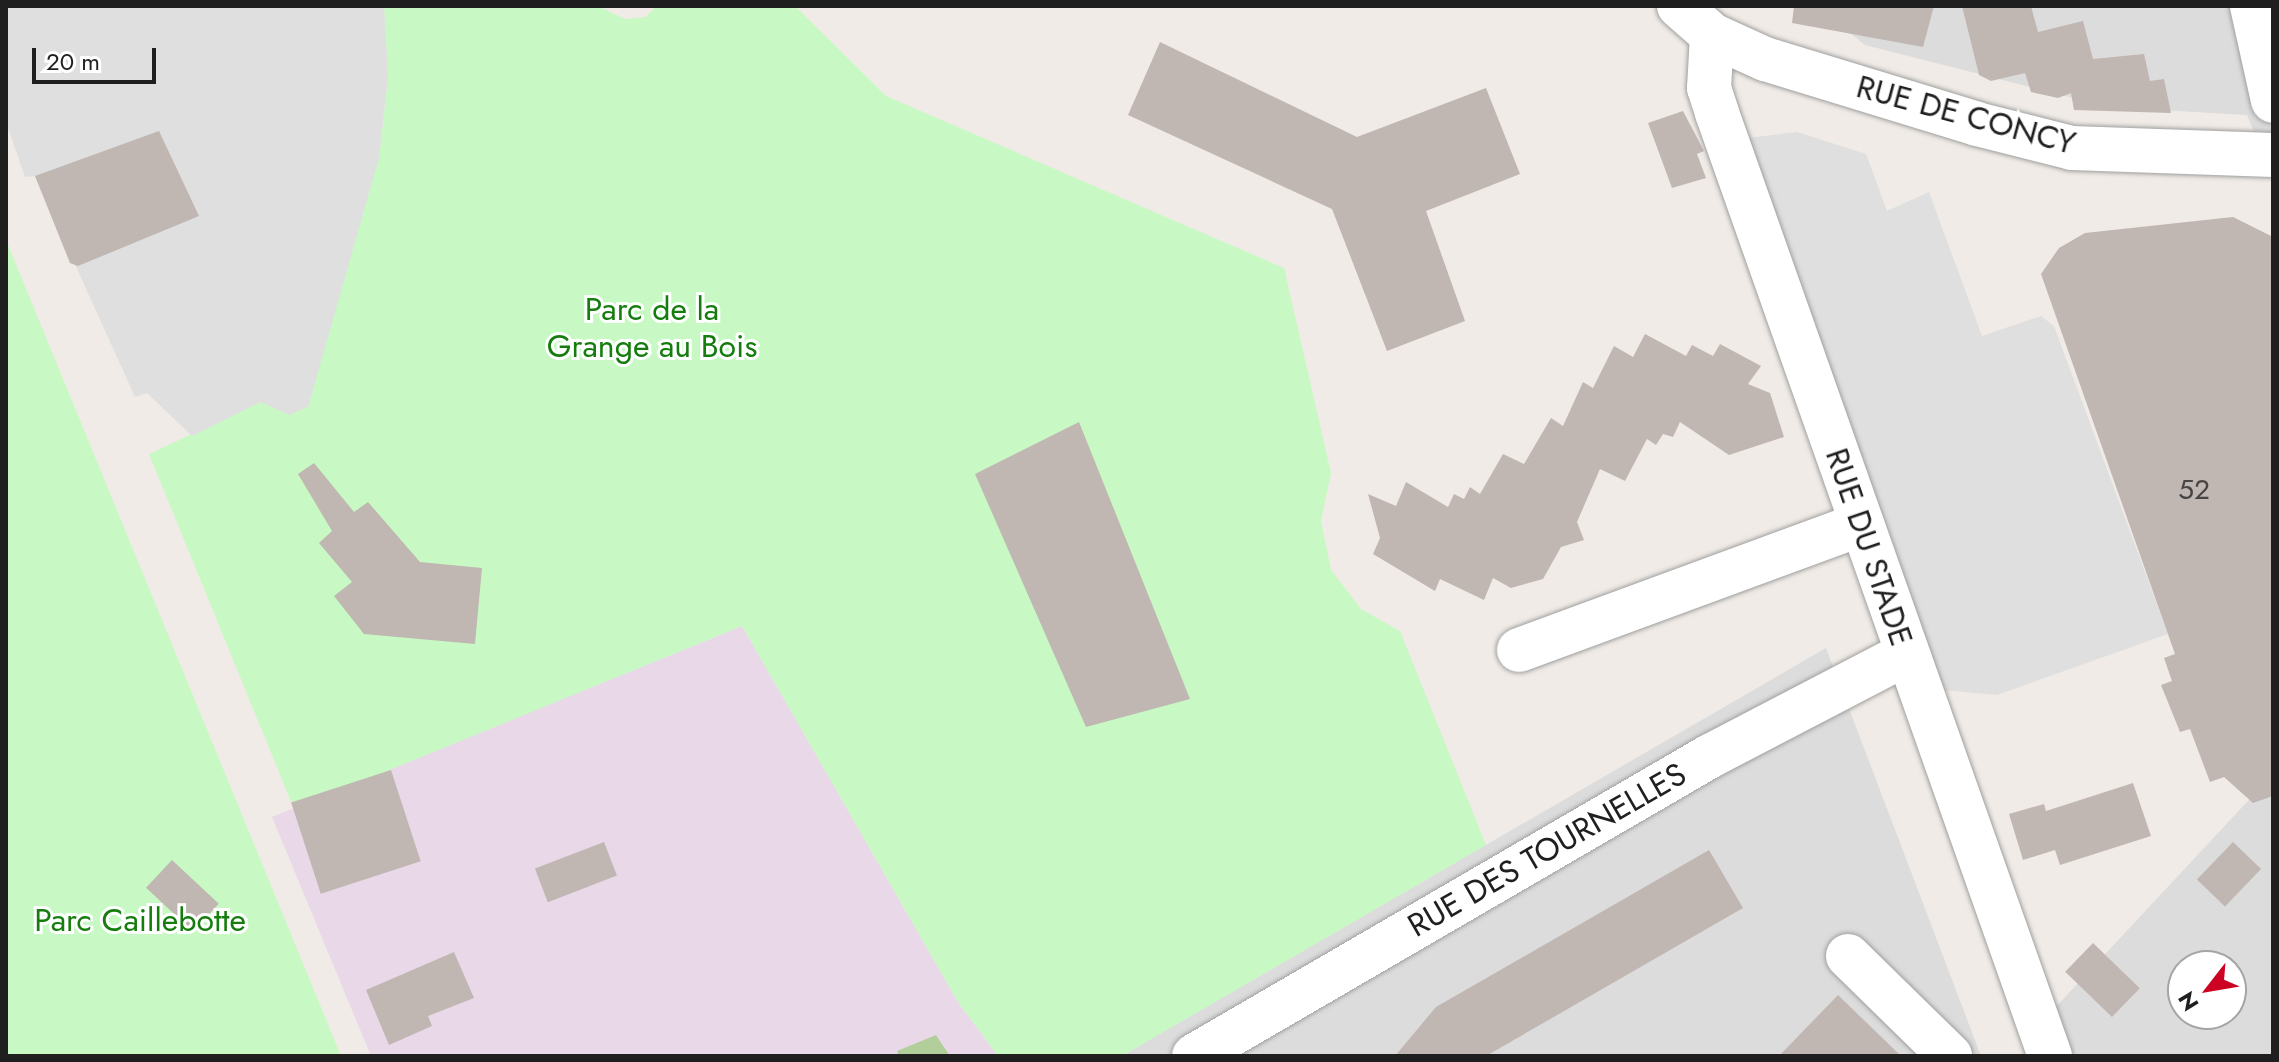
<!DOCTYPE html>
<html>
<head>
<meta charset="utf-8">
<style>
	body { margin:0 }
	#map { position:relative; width:2279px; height:1062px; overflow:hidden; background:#f0ebe6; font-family:Jost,sans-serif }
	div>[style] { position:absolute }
	.residential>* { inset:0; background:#dddcdc }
	.industrial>* { inset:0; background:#e9d8e8 }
	.forest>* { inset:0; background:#b2ce9b }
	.park>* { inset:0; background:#c8f9c4 }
	.parking>* { inset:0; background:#dfdfdf }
	.building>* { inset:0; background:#c0b6b2; transform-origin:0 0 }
	.roads { filter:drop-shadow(0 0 2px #a0a0a0) drop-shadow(0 0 2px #a0a0a0) }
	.minor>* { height:44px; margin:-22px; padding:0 22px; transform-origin:22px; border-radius:22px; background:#fff }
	span { translate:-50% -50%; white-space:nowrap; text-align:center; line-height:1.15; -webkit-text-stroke:6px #fff; paint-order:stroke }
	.number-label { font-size:28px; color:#474544 }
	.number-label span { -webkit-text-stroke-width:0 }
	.street-label { font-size:32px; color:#1f1f1f }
	.park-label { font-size:32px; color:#157d0d }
	.frame { position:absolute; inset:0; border:8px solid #1f1f1f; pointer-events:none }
	.north { position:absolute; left:2167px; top:950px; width:80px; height:80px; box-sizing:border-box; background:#fff; border:2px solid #a5a5a5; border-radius:50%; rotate:239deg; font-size:22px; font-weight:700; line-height:32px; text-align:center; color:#1f1f1f }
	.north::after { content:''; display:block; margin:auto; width:28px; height:36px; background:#cc0322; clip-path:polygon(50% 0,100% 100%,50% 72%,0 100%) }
	.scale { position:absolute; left:32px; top:48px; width:124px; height:36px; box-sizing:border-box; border:4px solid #1f1f1f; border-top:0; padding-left:10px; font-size:24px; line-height:28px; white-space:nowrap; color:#1f1f1f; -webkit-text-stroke:6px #fff; paint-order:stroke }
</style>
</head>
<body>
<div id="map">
	<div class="residential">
		<div style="clip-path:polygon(1817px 6px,2273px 6px,2273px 179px,2247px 115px,2108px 107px,1865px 45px)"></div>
		<div style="clip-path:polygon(1826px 648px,1981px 1056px,1122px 1056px,1156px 1036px)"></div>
		<div style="clip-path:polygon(evenodd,2273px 774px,2273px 1056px,2072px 1056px,2053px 1010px,2273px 774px,2183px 966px,2231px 966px,2231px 1014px,2183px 1014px,2183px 966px)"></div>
	</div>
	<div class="industrial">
		<div style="clip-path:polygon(742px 626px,958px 1002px,998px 1056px,950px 1056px,936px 1035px,899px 1056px,371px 1056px,272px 817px)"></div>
	</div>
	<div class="forest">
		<div style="clip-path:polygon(936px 1035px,950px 1056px,899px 1056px,897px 1051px)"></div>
	</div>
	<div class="park">
		<div style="clip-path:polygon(384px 6px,598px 6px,625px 19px,646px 17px,656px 6px,797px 8px,886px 96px,1284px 268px,1331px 473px,1321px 521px,1331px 570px,1361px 609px,1400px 631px,1486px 845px,1122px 1056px,998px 1056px,958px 1002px,742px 626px,294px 809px,149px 454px,261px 402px,289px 414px,379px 158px,388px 77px)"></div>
		<div style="clip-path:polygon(6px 240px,341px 1056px,6px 1056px)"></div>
	</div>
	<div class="parking">
		<div style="clip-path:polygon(6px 6px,384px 6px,388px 77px,379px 158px,308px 407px,289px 415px,261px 402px,192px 436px,147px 393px,135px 397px,35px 176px,25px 177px,6px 122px)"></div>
		<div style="clip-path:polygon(1797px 132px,1866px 154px,1887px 211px,1929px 192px,1982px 336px,2041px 316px,2054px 326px,2168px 634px,1997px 695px,1942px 690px,1739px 139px)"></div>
	</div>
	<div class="building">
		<div style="clip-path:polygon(1794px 6px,1934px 6px,1923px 47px,1792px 23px)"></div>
		<div style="clip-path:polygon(1962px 6px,2031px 6px,2038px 32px,2083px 21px,2093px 59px,2144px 54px,2150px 81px,2164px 79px,2171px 113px,2074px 110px,2071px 93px,2058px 98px,2031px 92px,2025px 73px,1991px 81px,1979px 75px)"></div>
		<div style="clip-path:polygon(1160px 42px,1357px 137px,1486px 88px,1520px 174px,1426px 211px,1465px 321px,1387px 351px,1332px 209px,1128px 115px)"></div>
		<div style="clip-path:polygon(1683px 111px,1704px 151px,1697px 154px,1706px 178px,1672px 188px,1648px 123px)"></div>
		<div style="clip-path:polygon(159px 131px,199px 216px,78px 266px,70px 263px,35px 176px)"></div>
		<div style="clip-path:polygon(2233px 217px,2273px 237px,2273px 796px,2253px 803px,2224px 777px,2210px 782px,2190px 729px,2180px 732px,2161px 685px,2172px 681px,2164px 658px,2175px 654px,2041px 274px,2059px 248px,2085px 233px)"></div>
		<div style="clip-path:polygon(1645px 334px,1686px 356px,1692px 345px,1713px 356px,1720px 344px,1761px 366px,1748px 384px,1770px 393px,1784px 437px,1729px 455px,1680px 422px,1673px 437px,1663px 434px,1656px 445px,1647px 439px,1625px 481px,1600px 469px,1577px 522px,1584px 540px,1561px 547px,1543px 579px,1511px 588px,1493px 578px,1484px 600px,1440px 579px,1435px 591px,1373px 554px,1380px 538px,1368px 494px,1396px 506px,1406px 482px,1448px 507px,1454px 494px,1464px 499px,1470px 487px,1480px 494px,1503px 454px,1524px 464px,1551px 418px,1563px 426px,1583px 382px,1593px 388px,1614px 346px,1633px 357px)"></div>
		<div style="clip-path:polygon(1079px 422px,1190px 699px,1086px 727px,975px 474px)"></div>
		<div style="clip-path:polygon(314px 463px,354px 512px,368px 502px,420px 562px,482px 568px,475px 644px,364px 634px,334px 596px,352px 582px,319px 543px,332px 531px,298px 474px)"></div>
		<div style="left:391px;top:770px;width:96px;height:105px;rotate:72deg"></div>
		<div style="clip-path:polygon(2133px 783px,2151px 836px,2060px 865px,2055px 850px,2023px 860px,2009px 814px,2044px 804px,2046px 811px)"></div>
		<div style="left:604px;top:842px;width:36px;height:74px;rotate:69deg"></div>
		<div style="left:2233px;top:842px;width:39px;height:52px;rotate:44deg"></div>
		<div style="clip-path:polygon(1709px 850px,1743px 908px,1486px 1056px,1395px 1056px,1436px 1007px)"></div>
		<div style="left:172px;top:860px;width:64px;height:38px;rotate:43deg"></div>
		<div style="left:2093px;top:943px;width:65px;height:40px;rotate:44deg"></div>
		<div style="clip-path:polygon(454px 952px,474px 998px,428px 1016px,432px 1026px,389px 1045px,366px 990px)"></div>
		<div style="clip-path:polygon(1838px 995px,1901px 1056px,1779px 1056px)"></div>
	</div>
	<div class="roads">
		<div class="minor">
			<div style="left:1679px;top:6px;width:44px;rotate:41.3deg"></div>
			<div style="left:1712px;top:35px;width:58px;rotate:24.4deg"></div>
			<div style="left:1765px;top:59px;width:222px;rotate:17deg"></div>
			<div style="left:1977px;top:124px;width:98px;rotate:14.2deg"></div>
			<div style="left:2072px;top:148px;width:201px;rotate:2deg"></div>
			<div style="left:2252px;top:6px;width:97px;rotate:77.5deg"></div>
			<div style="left:1712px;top:35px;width:53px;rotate:93.2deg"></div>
			<div style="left:1709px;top:88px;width:26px;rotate:72deg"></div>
			<div style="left:1717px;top:113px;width:1000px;rotate:70.55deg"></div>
			<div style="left:1519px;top:650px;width:365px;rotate:-20.2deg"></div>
			<div style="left:1848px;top:956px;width:143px;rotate:44.4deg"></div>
			<div style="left:1194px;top:1056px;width:597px;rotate:-30.17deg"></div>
			<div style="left:1710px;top:756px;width:221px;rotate:-27.5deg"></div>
		</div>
	</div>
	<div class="number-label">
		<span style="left:2194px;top:490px">52</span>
	</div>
	<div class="street-label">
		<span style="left:1966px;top:115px;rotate:15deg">RUE DE CONCY</span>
		<span style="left:1869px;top:547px;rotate:71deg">RUE DU STADE</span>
		<span style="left:1547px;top:850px;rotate:-30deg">RUE DES TOURNELLES</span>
	</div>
	<div class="park-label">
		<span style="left:652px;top:328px">Parc de la<br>Grange au Bois</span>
		<span style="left:140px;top:920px">Parc Caillebotte</span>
	</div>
	<div class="frame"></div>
	<div class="north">N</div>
	<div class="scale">20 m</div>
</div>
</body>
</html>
